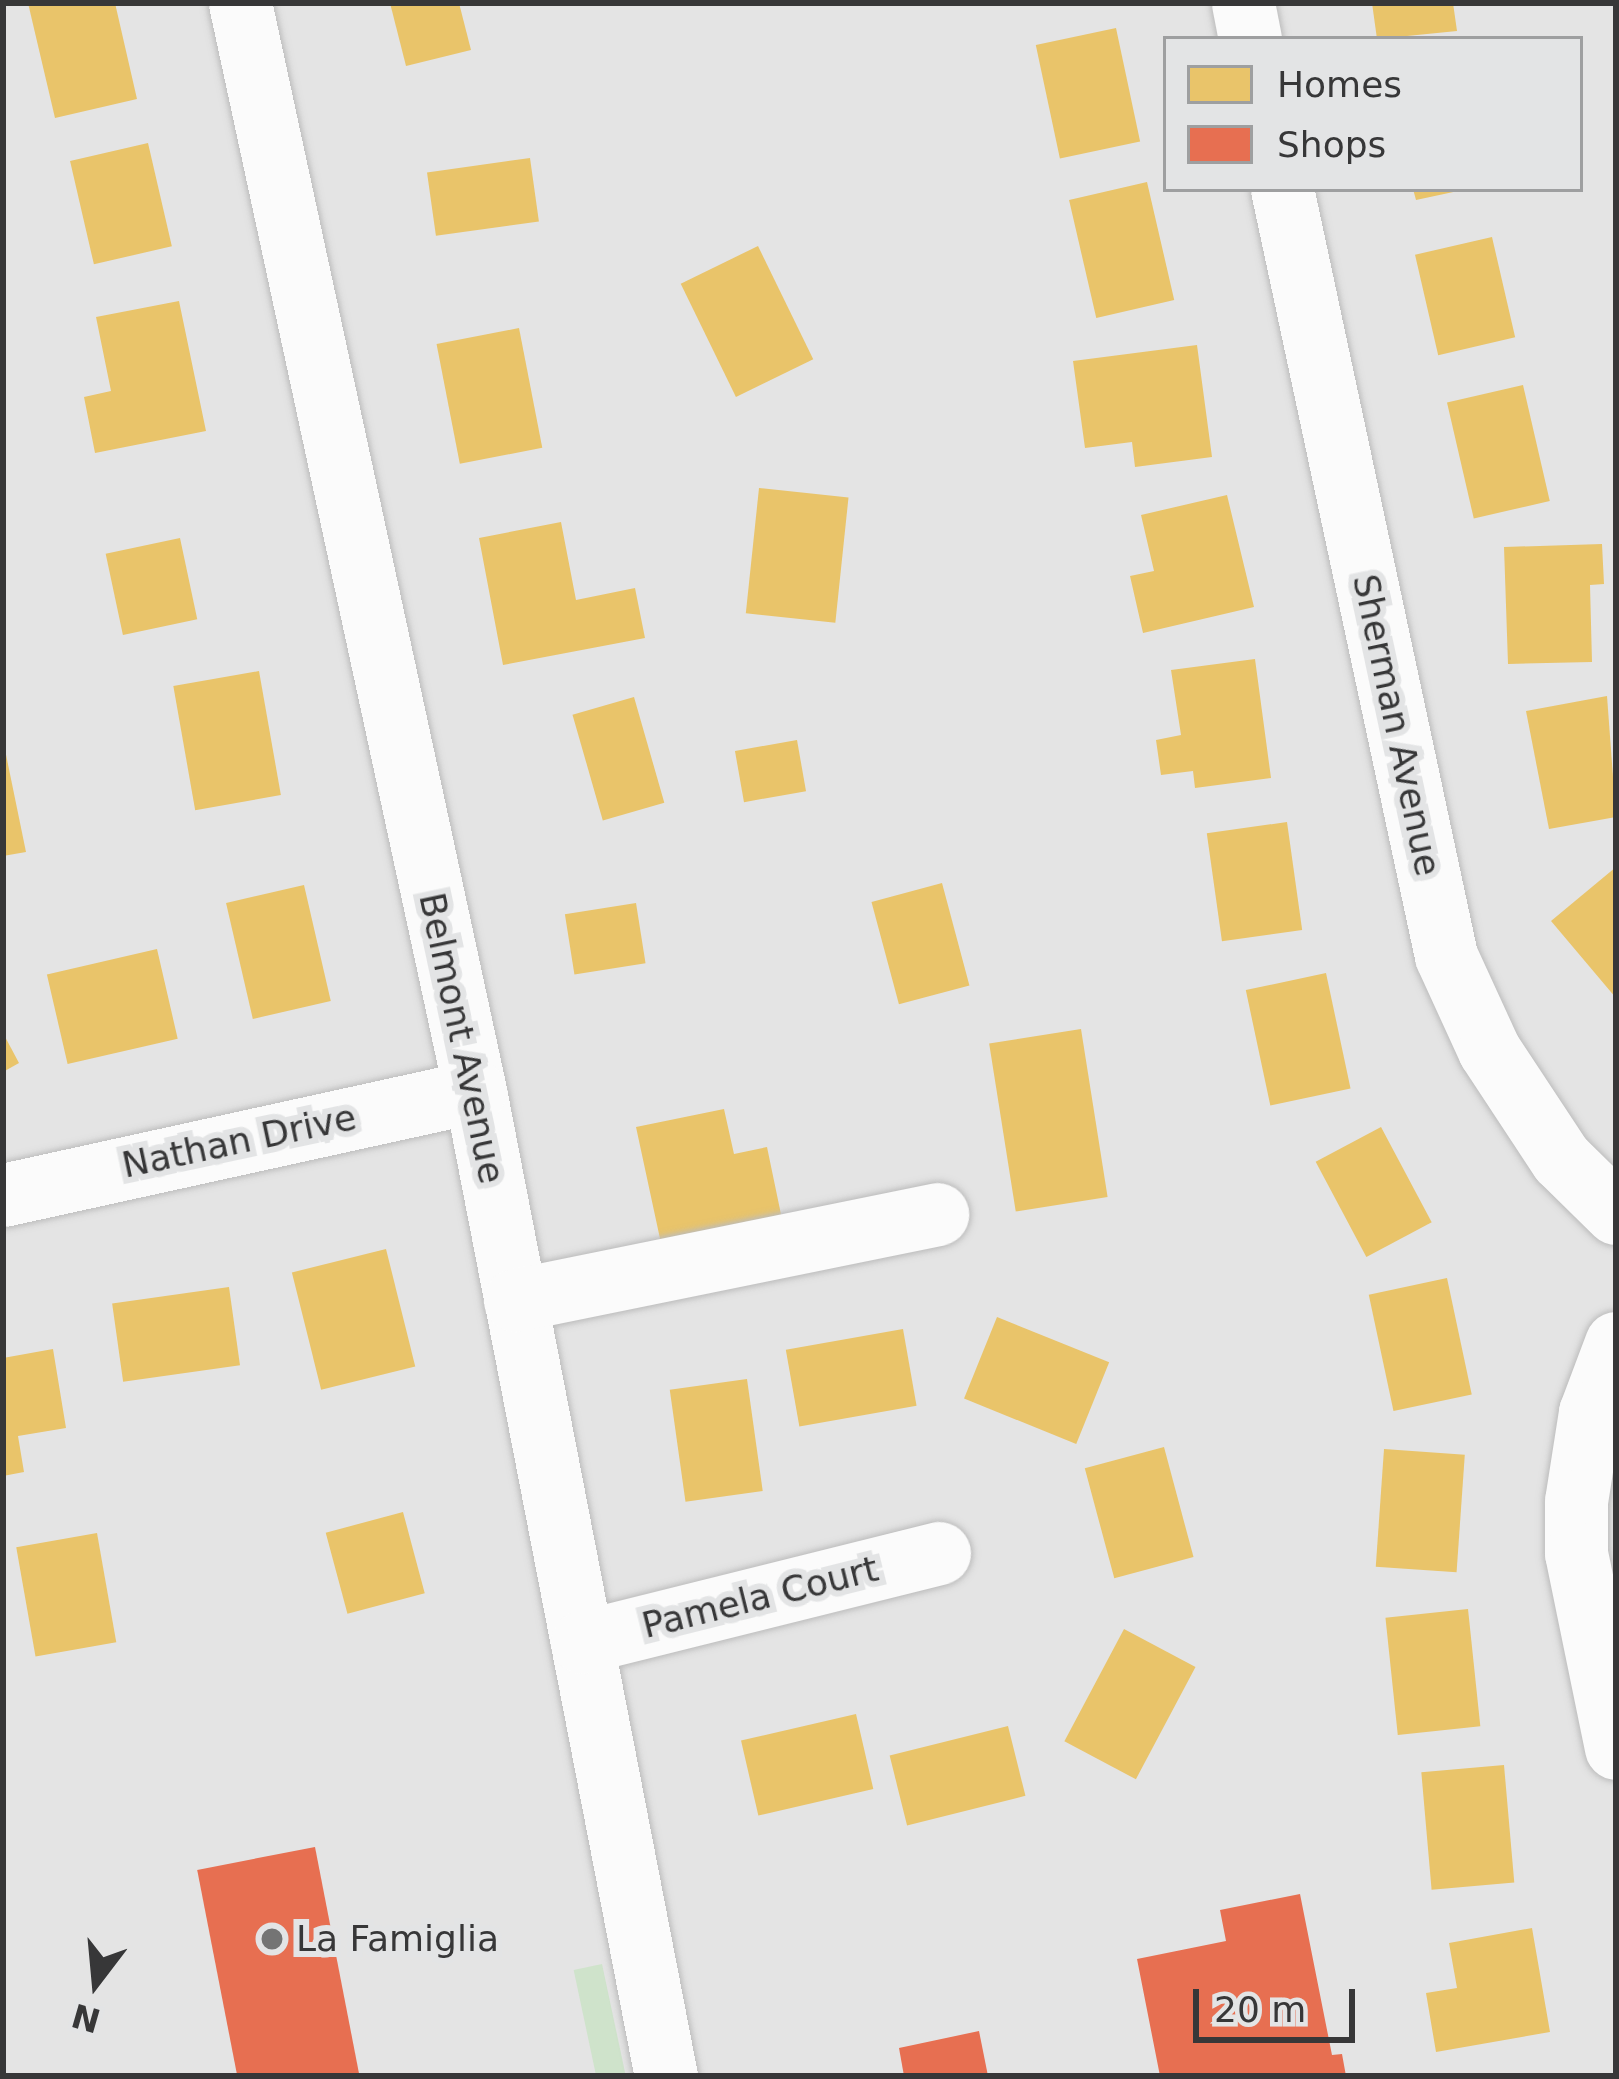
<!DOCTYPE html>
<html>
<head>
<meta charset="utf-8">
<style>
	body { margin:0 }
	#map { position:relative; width:1619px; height:2079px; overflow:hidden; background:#e4e4e4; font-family:"DejaVu Sans",sans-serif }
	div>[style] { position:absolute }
	.green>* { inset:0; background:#cfe3cb; transform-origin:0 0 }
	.homes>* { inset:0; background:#e9c46a; transform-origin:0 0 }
	.shops>* { inset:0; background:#e76f51; transform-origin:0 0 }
	.roads { filter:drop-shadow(0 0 3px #bcbcbc) drop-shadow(0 0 3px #bcbcbc) }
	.minor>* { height:63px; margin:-31.5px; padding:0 31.5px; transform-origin:31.5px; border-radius:31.5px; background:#fbfbfb }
	.dots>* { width:33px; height:33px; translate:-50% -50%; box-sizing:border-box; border:6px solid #e3e4e5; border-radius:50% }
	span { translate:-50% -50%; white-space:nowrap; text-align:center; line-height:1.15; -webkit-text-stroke:12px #e3e4e5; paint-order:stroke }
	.street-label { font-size:36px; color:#373738 }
	.poi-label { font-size:36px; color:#373738 }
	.left { translate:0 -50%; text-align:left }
	.frame { position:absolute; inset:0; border:6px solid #373738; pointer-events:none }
	.legend { position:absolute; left:1163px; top:36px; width:420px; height:156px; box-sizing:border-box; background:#e3e4e5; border:3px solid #9e9fa0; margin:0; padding:15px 21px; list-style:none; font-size:36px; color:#373738 }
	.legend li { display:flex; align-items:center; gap:24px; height:60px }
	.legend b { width:60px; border:3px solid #9e9fa0 }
	.north { position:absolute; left:36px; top:1923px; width:120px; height:120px; -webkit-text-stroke:9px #e3e4e5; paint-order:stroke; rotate:196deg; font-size:33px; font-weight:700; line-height:48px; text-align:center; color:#373738 }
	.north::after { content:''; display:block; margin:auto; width:42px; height:54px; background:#373738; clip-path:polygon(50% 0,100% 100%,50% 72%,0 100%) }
	.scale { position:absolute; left:1193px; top:1989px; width:162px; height:54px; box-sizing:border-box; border:6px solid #373738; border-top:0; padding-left:15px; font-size:36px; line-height:42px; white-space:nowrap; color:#373738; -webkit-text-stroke:9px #e3e4e5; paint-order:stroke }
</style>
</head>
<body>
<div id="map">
	<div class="green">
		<div style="left:602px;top:1964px;width:114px;height:29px;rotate:78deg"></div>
	</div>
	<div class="homes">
		<div style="clip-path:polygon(28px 3px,115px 3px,137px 99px,55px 118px)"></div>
		<div style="clip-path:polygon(390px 3px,459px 3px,471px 50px,406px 66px)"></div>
		<div style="clip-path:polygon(1372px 3px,1453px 3px,1457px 31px,1377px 39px)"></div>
		<div style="left:1116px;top:28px;width:116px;height:82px;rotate:78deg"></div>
		<div style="left:148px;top:143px;width:106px;height:80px;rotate:77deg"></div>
		<div style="left:530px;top:158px;width:64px;height:104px;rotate:82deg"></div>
		<div style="left:1147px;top:182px;width:121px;height:80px;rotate:77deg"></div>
		<div style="clip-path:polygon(1413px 189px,1458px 189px,1458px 191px,1416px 200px)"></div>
		<div style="left:1492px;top:237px;width:103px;height:79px;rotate:77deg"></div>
		<div style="left:758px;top:246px;width:126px;height:86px;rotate:64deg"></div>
		<div style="clip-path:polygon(179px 301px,206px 431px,95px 453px,84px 397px,111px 391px,96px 317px)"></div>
		<div style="left:519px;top:328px;width:122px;height:84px;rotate:79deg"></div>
		<div style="clip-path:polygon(1197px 345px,1212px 457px,1135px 467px,1132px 442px,1085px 448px,1073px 361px)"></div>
		<div style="left:1523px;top:385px;width:119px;height:78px;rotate:77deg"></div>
		<div style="left:759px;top:488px;width:90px;height:126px;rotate:6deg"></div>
		<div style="clip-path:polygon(1227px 495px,1254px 607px,1143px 633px,1130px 576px,1154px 571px,1141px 515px)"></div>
		<div style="clip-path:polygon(561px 522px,576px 600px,635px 588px,645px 638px,503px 665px,479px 538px)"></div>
		<div style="left:180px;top:538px;width:83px;height:76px;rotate:78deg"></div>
		<div style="clip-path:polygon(1602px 544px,1604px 584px,1590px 585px,1592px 662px,1508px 664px,1504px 547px)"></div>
		<div style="clip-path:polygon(1255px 659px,1271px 778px,1195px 788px,1193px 771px,1161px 775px,1156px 740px,1181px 735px,1171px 670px)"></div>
		<div style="left:259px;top:671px;width:126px;height:87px;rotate:80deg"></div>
		<div style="clip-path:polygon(1607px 696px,1616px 817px,1549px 829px,1526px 711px)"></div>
		<div style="left:634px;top:697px;width:110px;height:64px;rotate:74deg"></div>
		<div style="clip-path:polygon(3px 740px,26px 852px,3px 856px)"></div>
		<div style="left:797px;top:740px;width:52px;height:63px;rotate:80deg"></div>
		<div style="left:1287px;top:822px;width:109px;height:81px;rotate:82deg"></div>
		<div style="clip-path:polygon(1616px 867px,1616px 998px,1551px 921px)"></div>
		<div style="left:942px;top:883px;width:106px;height:73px;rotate:75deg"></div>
		<div style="left:304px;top:885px;width:119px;height:80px;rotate:77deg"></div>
		<div style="left:636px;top:903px;width:61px;height:72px;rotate:81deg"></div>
		<div style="left:157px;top:949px;width:92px;height:113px;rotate:77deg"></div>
		<div style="left:1326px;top:973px;width:118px;height:82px;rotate:78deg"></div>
		<div style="left:1081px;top:1029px;width:170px;height:93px;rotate:81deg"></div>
		<div style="clip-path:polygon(3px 1033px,19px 1063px,3px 1072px)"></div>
		<div style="clip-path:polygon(724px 1109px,734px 1154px,767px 1147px,783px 1224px,662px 1248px,636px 1127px)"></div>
		<div style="left:1381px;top:1127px;width:108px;height:74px;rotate:62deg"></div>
		<div style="left:386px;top:1249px;width:121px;height:97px;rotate:76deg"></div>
		<div style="left:1447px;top:1278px;width:119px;height:80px;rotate:78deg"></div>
		<div style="left:229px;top:1287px;width:79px;height:118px;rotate:82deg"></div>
		<div style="left:997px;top:1317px;width:121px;height:88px;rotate:22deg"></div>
		<div style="left:903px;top:1329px;width:78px;height:119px;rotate:80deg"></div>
		<div style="clip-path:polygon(53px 1349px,66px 1428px,18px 1436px,24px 1472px,3px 1476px,3px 1358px)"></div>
		<div style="left:747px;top:1379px;width:113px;height:78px;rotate:82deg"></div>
		<div style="left:1164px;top:1447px;width:114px;height:82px;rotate:75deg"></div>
		<div style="left:1384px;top:1449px;width:81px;height:118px;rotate:4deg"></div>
		<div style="left:403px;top:1512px;width:84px;height:80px;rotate:75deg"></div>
		<div style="left:97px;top:1533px;width:111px;height:82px;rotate:80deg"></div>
		<div style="left:1468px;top:1609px;width:118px;height:83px;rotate:84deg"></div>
		<div style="left:1124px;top:1629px;width:81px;height:127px;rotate:28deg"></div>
		<div style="left:856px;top:1714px;width:77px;height:118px;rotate:77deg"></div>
		<div style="left:1008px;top:1726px;width:72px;height:122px;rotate:76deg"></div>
		<div style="left:1504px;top:1765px;width:118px;height:83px;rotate:85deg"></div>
		<div style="clip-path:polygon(1532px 1928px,1550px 2032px,1436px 2052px,1426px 1993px,1457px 1988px,1449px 1943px)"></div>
	</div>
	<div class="shops">
		<div style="left:315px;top:1847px;width:234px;height:120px;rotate:79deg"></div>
		<div style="clip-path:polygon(1300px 1894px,1332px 2055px,1342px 2054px,1346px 2076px,1160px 2076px,1137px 1959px,1226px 1941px,1220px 1910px)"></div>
		<div style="clip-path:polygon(979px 2031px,988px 2076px,904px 2076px,899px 2048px)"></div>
	</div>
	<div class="roads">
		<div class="minor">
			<div style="left:240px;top:3px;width:1113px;rotate:77.81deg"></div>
			<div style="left:475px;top:1091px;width:1003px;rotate:79.03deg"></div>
			<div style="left:1243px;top:3px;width:37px;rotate:79deg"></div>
			<div style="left:1282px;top:189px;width:784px;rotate:77.93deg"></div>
			<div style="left:1446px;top:956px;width:103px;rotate:65.4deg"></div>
			<div style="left:1489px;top:1050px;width:131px;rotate:56.6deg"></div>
			<div style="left:1561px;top:1159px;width:77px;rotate:44.5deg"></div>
			<div style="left:3px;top:1195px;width:483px;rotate:-12.4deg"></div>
			<div style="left:515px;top:1300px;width:431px;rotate:-11.5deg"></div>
			<div style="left:1616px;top:1343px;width:74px;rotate:110.6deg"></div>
			<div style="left:1590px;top:1412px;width:90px;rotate:98.9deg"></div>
			<div style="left:1576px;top:1501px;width:52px;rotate:90deg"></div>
			<div style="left:1576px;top:1553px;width:199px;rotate:78.4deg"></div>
			<div style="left:582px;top:1642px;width:368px;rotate:-14deg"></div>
		</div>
	</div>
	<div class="dots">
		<div style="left:272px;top:1939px;background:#747474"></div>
	</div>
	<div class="street-label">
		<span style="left:1397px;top:725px;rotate:78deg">Sherman Avenue</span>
		<span style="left:462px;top:1038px;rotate:78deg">Belmont Avenue</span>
		<span style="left:239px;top:1141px;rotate:-12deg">Nathan Drive</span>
		<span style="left:760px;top:1597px;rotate:-14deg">Pamela Court</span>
	</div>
	<div class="poi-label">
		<span class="left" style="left:296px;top:1939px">La Famiglia</span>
	</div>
	<div class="frame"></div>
	<ul class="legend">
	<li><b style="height:33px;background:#e9c46a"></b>Homes</li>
	<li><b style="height:33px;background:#e76f51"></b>Shops</li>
	</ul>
	<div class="north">N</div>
	<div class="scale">20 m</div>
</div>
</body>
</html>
